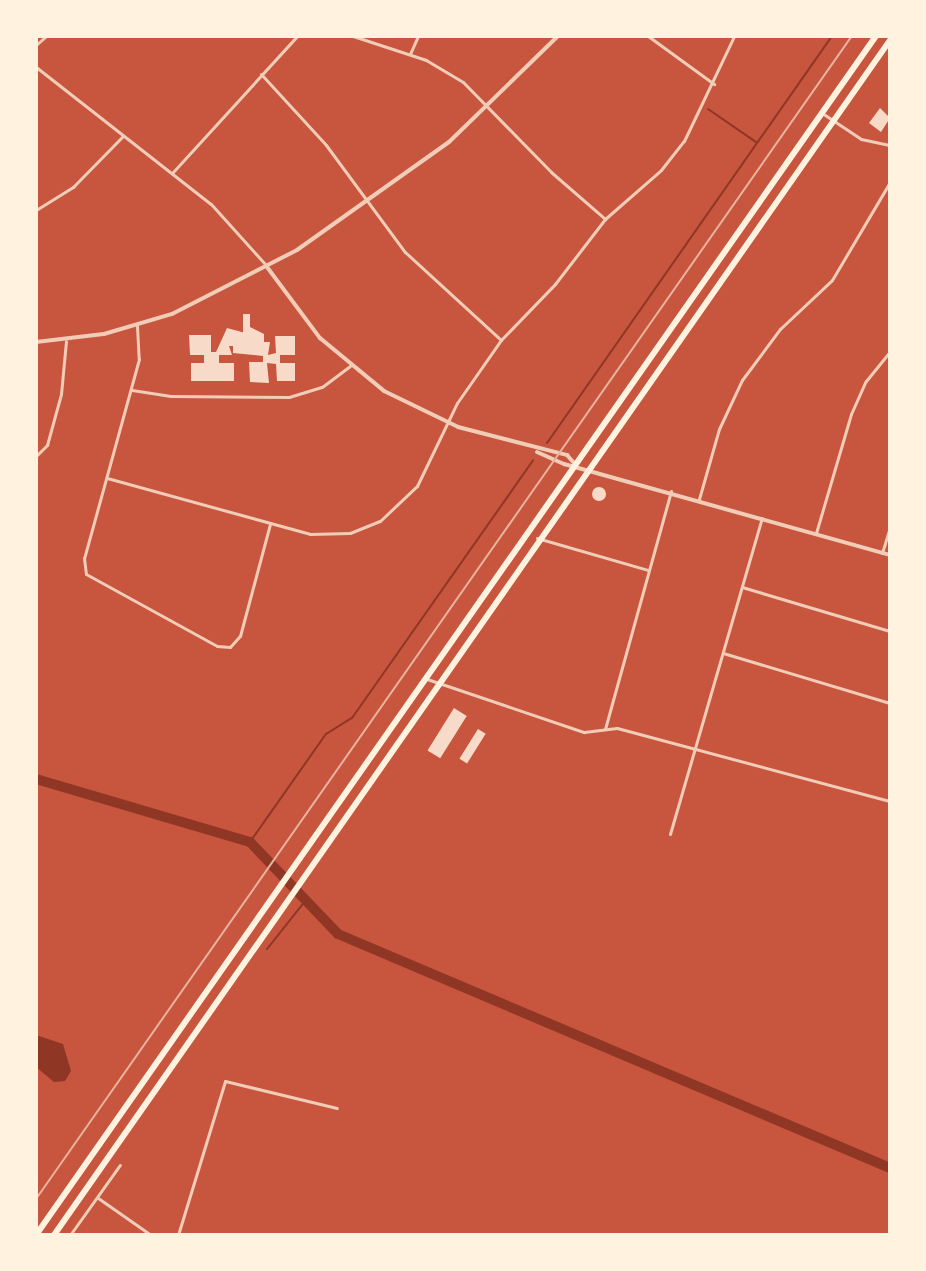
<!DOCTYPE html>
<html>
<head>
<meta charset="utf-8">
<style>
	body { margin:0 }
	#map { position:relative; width:926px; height:1271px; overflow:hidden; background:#c8553d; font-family:"PT Sans Narrow",sans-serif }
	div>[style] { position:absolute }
	.water>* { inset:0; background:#8f3625 }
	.stream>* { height:2px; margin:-1px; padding:0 1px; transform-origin:1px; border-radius:1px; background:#8f3625 }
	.river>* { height:10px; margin:-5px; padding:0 5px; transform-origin:5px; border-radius:5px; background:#8f3625 }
	.building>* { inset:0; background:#f7dbc8; transform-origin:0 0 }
	.round { border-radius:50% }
	.minor>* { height:3px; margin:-1.5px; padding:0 1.5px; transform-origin:1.5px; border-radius:1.5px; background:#f1ccb7 }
	.tertiary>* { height:4px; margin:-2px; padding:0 2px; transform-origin:2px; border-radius:2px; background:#f1ccb7 }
	.trunk>* { height:6px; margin:-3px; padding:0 3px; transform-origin:3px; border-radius:3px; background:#fff3e0 }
	.rail>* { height:2px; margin:-1px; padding:0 1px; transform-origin:1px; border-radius:1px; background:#e9b49f }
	span { translate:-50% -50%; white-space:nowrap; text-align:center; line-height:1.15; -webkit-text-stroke:6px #fff3e0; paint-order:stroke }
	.frame { position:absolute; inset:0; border:38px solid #fff3e0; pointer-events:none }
</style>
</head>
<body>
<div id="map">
	<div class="water">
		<div style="clip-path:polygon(36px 1035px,63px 1044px,71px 1071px,65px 1081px,54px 1082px,36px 1067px)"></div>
	</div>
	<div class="stream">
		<div style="left:708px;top:109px;width:58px;rotate:34.5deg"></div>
		<div style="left:547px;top:443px;width:497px;rotate:-55deg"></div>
		<div style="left:250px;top:842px;width:132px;rotate:-54.9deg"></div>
		<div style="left:326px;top:734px;width:31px;rotate:-32deg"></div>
		<div style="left:352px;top:718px;width:315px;rotate:-54.9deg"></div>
		<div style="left:267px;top:949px;width:63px;rotate:-51.5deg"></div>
	</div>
	<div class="river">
		<div style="left:36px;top:779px;width:223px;rotate:16.4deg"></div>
		<div style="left:250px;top:842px;width:127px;rotate:46.3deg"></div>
		<div style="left:338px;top:934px;width:600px;rotate:22.97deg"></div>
	</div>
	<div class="building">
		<div style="clip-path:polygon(880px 108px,890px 118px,881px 132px,869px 123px)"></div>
		<div style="clip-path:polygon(243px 314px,250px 314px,250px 327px,264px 334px,264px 342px,270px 342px,268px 355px,276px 353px,275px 336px,295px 336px,295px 355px,280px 355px,280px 363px,295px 363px,295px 381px,277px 381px,276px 364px,267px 363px,269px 383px,250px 382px,249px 362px,263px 362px,263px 356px,233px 353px,233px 346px,229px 346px,232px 355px,219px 355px,219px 363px,234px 363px,234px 381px,191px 381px,191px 363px,204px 363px,204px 355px,190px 355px,189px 335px,211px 335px,211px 352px,216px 352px,227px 328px,249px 334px,243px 333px)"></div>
		<div class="round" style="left:592px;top:487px;width:14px;height:14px"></div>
		<div style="left:454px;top:708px;width:15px;height:50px;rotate:32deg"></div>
		<div style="left:478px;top:729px;width:9px;height:35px;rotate:32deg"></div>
	</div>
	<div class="minor">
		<div style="left:353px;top:36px;width:77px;rotate:18.2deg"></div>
		<div style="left:426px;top:60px;width:43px;rotate:30.7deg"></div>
		<div style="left:463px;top:82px;width:126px;rotate:45.6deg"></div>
		<div style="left:551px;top:172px;width:72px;rotate:41deg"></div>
		<div style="left:648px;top:36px;width:82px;rotate:36deg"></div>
		<div style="left:36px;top:45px;width:13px;rotate:-42deg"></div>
		<div style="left:410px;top:54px;width:20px;rotate:-66deg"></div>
		<div style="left:36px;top:67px;width:222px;rotate:38.1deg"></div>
		<div style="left:211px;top:204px;width:81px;rotate:48deg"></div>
		<div style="left:261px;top:74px;width:96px;rotate:47.5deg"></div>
		<div style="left:326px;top:145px;width:133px;rotate:53.6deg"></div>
		<div style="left:405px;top:252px;width:130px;rotate:42.5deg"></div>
		<div style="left:822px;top:113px;width:47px;rotate:33.7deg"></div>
		<div style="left:861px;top:139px;width:30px;rotate:12deg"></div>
		<div style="left:173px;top:172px;width:184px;rotate:-47.6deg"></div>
		<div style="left:36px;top:210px;width:44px;rotate:-31.9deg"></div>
		<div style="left:73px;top:187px;width:71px;rotate:-45.6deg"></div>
		<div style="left:137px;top:326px;width:33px;rotate:87deg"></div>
		<div style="left:139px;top:359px;width:206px;rotate:105.4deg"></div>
		<div style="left:84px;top:558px;width:16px;rotate:83deg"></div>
		<div style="left:86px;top:574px;width:149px;rotate:28.8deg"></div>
		<div style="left:217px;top:646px;width:13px;rotate:4deg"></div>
		<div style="left:230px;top:647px;width:15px;rotate:-48deg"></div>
		<div style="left:240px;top:636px;width:116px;rotate:-75deg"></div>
		<div style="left:132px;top:390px;width:39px;rotate:9deg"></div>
		<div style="left:171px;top:396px;width:118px;rotate:0.5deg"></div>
		<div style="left:289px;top:397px;width:34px;rotate:-17deg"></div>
		<div style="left:322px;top:387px;width:35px;rotate:-37deg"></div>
		<div style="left:36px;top:456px;width:16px;rotate:-45deg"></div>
		<div style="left:47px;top:445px;width:53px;rotate:-74.6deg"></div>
		<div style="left:61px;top:394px;width:53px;rotate:-84.6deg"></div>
		<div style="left:107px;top:478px;width:211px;rotate:15.4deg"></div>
		<div style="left:310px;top:534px;width:40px;rotate:-1.4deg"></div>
		<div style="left:350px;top:533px;width:32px;rotate:-22deg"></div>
		<div style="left:380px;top:521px;width:51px;rotate:-43.4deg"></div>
		<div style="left:417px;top:486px;width:92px;rotate:-64.3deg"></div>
		<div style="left:457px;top:403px;width:77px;rotate:-55.1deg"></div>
		<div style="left:501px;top:340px;width:78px;rotate:-46deg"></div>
		<div style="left:555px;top:284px;width:82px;rotate:-52.4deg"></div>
		<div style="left:605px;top:219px;width:74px;rotate:-41.2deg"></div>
		<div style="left:661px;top:170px;width:37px;rotate:-52deg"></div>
		<div style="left:684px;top:141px;width:116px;rotate:-64.5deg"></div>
		<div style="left:699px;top:499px;width:73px;rotate:-74.1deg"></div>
		<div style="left:719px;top:429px;width:54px;rotate:-64.9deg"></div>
		<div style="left:742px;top:380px;width:64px;rotate:-53.3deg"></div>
		<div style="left:780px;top:329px;width:71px;rotate:-43.3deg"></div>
		<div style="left:832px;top:280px;width:114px;rotate:-59.4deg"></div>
		<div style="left:816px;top:533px;width:124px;rotate:-73.6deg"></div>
		<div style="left:851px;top:414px;width:36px;rotate:-66deg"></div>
		<div style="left:866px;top:381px;width:38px;rotate:-51deg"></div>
		<div style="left:537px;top:538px;width:116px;rotate:16.1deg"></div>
		<div style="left:882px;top:553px;width:27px;rotate:-73deg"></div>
		<div style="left:742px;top:587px;width:154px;rotate:16.6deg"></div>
		<div style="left:723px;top:653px;width:174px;rotate:16.7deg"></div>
		<div style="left:427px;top:679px;width:166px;rotate:18.7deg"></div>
		<div style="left:584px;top:732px;width:33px;rotate:-7deg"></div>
		<div style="left:617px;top:728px;width:283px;rotate:15deg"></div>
		<div style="left:605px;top:729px;width:247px;rotate:-74.5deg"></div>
		<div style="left:670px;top:834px;width:329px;rotate:-73.8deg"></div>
		<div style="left:98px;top:1198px;width:65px;rotate:34.9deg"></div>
		<div style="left:70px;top:1235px;width:86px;rotate:-54.5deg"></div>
		<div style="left:178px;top:1235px;width:161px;rotate:-73deg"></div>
		<div style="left:225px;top:1081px;width:115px;rotate:13.6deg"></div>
	</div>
	<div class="tertiary">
		<div style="left:267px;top:267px;width:89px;rotate:53.3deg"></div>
		<div style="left:320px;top:338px;width:83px;rotate:39.6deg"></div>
		<div style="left:384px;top:391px;width:82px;rotate:25.9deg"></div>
		<div style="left:458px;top:427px;width:113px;rotate:14.4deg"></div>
		<div style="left:567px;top:455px;width:11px;rotate:49deg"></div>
		<div style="left:36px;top:342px;width:68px;rotate:-6.7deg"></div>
		<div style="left:104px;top:334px;width:71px;rotate:-16.4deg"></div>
		<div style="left:172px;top:314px;width:140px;rotate:-27.1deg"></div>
		<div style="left:297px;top:250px;width:186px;rotate:-35.4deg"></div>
		<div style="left:449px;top:142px;width:152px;rotate:-44.2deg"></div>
		<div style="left:537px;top:452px;width:30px;rotate:24deg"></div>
		<div style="left:564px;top:464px;width:338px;rotate:15.6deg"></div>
	</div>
	<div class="trunk">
		<div style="left:36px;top:1235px;width:1464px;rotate:-54.99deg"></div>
		<div style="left:54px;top:1235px;width:1458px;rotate:-55.02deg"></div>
	</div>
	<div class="rail">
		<div style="left:36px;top:1199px;width:1421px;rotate:-54.95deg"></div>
	</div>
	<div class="frame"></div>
</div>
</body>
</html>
